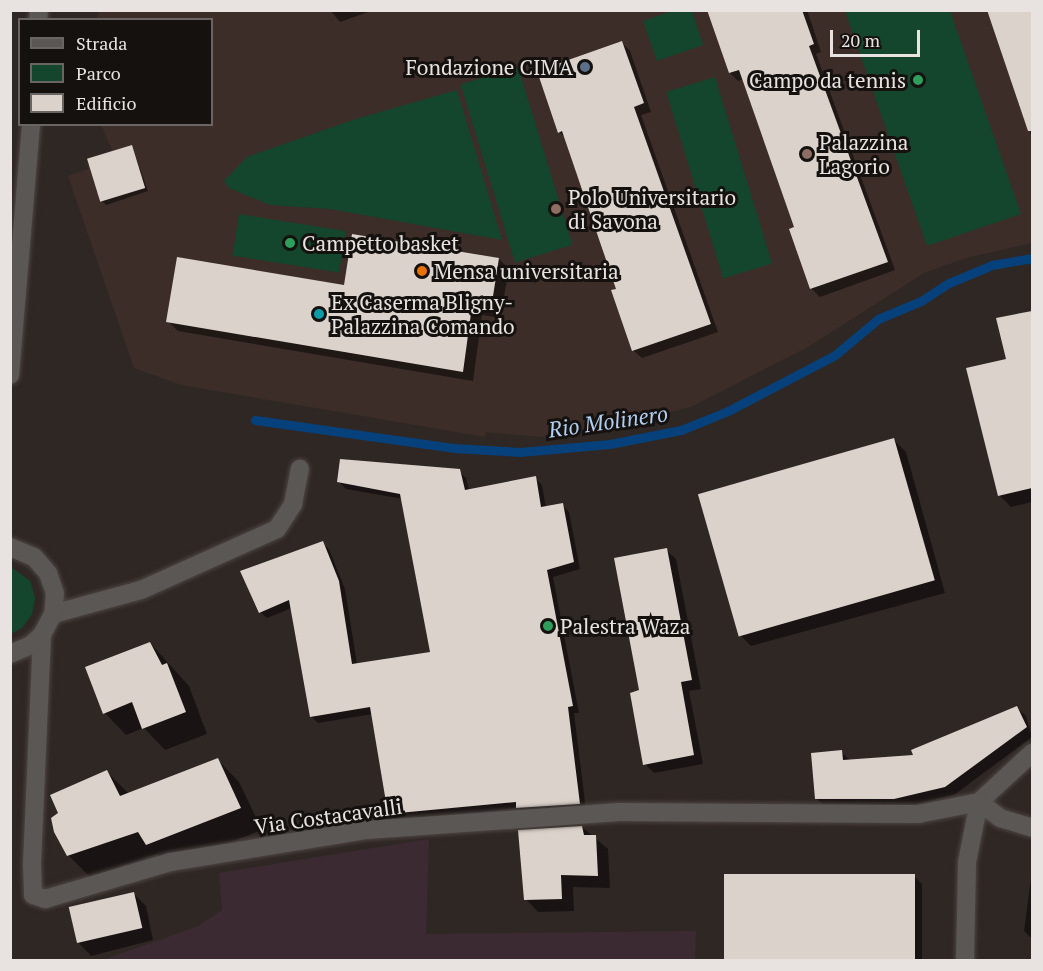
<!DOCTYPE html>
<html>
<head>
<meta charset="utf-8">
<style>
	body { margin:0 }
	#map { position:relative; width:1043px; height:971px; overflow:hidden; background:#2f2724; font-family:"PT Serif",serif }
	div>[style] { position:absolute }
	.industrial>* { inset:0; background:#3c2a32 }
	.built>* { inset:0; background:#3c2d28 }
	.green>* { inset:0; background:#13462c; transform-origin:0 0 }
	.shadow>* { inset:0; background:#0007 }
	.stream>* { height:9px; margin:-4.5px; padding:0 4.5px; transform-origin:4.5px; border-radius:4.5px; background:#06417b }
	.building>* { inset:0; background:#dad2cb; transform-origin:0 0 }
	.roads { filter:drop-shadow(0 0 2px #4d4542) drop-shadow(0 0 2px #4d4542) }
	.minor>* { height:18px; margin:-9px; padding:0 9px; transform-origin:9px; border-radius:9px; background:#5b5755 }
	.tertiary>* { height:18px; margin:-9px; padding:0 9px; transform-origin:9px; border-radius:9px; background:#5b5755 }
	.dots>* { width:16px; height:16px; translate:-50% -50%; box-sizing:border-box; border:3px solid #14110f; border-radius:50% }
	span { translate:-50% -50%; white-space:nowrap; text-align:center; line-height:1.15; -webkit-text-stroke:6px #14110f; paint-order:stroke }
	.poi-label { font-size:21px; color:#e8e3e1 }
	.right { translate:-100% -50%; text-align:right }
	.left { translate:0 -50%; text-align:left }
	.street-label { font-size:21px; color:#e8e3e1 }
	.water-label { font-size:22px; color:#b1cdf0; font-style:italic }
	.frame { position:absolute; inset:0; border:12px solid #e8e3e1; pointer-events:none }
	.legend { position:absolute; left:18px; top:18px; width:195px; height:108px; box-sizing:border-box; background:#14110f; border:2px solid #696563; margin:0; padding:8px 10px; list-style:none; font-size:18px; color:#e8e3e1 }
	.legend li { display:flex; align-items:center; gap:12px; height:30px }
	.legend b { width:30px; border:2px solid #696563 }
	.scale { position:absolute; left:830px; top:30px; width:90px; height:27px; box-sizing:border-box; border:3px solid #e8e3e1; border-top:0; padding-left:8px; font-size:18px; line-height:21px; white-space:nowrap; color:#e8e3e1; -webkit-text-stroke:4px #14110f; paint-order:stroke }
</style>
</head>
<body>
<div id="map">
	<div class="industrial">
		<div style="clip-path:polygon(429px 839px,426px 934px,696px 931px,695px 960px,103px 960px,198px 926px,222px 910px,219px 873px)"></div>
	</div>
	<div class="built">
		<div style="clip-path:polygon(99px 11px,1032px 11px,1032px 243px,966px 258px,924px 273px,808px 347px,691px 407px,575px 434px,539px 437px,486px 432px,485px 437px,181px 385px,134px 368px,68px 176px,88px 169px,87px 158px,112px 150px,101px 125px,212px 124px,212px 20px,96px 19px)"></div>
	</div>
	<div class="green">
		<div style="clip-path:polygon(676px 10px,692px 11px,703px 45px,657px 61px,643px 21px)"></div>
		<div style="clip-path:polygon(845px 11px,950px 11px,1021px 214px,927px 246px)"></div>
		<div style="left:518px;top:67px;width:186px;height:60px;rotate:73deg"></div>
		<div style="left:715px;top:77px;width:195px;height:51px;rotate:73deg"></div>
		<div style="clip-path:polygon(457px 90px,502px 240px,330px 209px,270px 205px,229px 188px,224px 181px,247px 157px,356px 119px)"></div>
		<div style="left:239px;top:214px;width:108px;height:42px;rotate:9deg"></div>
		<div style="clip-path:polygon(11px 567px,30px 581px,35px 597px,32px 614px,22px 628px,11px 634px)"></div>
	</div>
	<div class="shadow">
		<div style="clip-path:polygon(330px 10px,374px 10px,340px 22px)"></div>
		<div style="clip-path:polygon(718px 10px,807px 10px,821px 52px,816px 54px,895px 270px,820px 297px,811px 288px,795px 228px,744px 79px,738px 81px,730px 73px)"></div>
		<div style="clip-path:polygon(989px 10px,1032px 10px,1032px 138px)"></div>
		<div style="clip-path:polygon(622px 43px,630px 51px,651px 112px,641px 115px,718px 332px,642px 358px,633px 350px,618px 290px,567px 139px,559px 132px)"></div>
		<div style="clip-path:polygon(132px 146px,148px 191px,106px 205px,102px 201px)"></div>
		<div style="clip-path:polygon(499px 259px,509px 269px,500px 318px,482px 315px,473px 381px,178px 331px,168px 321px)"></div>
		<div style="clip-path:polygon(1032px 312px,1032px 502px,1011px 507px,1000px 496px,968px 370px,1008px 360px,998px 319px)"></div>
		<div style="clip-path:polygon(894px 440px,906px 452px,945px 593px,751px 646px,738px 633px)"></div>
		<div style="clip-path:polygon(459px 471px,466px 478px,469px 490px,535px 478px,542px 485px,546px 508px,562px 505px,569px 512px,580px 569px,553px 577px,579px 713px,574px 713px,586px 810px,525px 814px,519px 808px,397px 820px,390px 813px,373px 714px,318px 723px,311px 716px,292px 608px,267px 618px,260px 612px,322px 543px,329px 549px,345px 589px,357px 664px,431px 653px,403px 499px,346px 489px,339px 482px)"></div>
		<div style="clip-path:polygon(666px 550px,676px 559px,701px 689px,689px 691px,703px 764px,654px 773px,645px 764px,641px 691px)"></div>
		<div style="clip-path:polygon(150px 643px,189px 686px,207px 734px,165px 750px,144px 728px,126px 735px,105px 713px)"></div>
		<div style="clip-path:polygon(1017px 708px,1026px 716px,1032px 737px,954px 795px,904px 807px,825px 807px,816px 798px,841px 752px,850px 760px,915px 756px)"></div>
		<div style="clip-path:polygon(218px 760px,239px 782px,262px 830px,169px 866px,157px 854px,90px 877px,68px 855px,107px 772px,129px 794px)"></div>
		<div style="clip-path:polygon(582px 827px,608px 849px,610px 888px,573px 887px,574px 911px,538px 912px,526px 899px)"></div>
		<div style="clip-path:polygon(1032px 871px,1032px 939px,1024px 931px)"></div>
		<div style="clip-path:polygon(725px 875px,914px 876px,922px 884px,922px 960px,725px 960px)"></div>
		<div style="clip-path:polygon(134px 894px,146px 906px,153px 940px,91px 956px,79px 943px)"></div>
	</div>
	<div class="stream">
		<div style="left:255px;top:420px;width:200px;rotate:8deg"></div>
		<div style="left:453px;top:448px;width:67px;rotate:3.4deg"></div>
		<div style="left:520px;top:452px;width:90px;rotate:-5.1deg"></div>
		<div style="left:610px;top:444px;width:72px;rotate:-11.2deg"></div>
		<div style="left:681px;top:430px;width:51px;rotate:-22deg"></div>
		<div style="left:728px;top:411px;width:121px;rotate:-27.6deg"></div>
		<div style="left:835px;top:355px;width:56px;rotate:-39.9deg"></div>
		<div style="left:878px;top:319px;width:47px;rotate:-22.7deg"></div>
		<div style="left:921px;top:301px;width:33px;rotate:-33deg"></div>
		<div style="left:949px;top:283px;width:47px;rotate:-22.7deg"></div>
		<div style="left:992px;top:265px;width:41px;rotate:-9.9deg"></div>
	</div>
	<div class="building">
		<div style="clip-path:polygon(707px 10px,802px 10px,814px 44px,809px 46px,888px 262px,810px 289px,789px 229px,794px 227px,739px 70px,729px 73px)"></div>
		<div style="clip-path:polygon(987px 10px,1032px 10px,1032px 131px,1028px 131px)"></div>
		<div style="clip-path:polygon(622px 41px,644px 103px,634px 107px,711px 324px,632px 351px,611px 290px,616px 289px,562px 131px,558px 133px,537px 71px)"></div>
		<div style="left:132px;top:145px;width:45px;height:47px;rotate:73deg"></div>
		<div style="clip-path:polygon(352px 234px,499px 258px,491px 309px,472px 306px,463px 372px,166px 322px,177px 257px,344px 285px)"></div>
		<div style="clip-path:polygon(1032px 311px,1032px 488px,998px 496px,966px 368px,1006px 359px,996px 318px)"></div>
		<div style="left:894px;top:438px;width:148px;height:204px;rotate:74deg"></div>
		<div style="clip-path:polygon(340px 459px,460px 469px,465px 490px,536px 476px,541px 507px,563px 503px,574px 562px,547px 570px,573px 706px,568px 707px,580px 804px,516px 808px,516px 802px,388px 814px,370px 707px,310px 717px,289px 600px,259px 613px,240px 571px,323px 541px,339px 581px,352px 664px,430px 652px,400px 494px,337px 482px)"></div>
		<div style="clip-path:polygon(667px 548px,692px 680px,681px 682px,694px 755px,643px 765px,630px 693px,639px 690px,614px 558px)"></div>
		<div style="clip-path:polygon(150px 642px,162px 665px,167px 663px,186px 712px,142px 729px,132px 702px,103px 714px,85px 667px)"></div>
		<div style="clip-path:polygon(1017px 706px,1027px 727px,945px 787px,894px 799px,815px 799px,811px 753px,842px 750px,843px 760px,913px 755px,911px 750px)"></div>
		<div style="clip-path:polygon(218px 758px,241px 808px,146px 845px,138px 832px,67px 856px,54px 832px,51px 818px,58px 813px,50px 795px,107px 770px,120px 796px)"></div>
		<div style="clip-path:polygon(582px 826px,584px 835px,596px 835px,598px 876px,561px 875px,562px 899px,524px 900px,518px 830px)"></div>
		<div style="left:724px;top:874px;width:191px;height:86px"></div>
		<div style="left:134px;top:892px;width:37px;height:67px;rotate:77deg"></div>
	</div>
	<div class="roads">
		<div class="minor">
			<div style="left:53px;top:614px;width:91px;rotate:-15.3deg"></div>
			<div style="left:141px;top:590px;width:149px;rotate:-24.2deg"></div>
			<div style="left:277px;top:529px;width:30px;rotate:-57deg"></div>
			<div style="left:293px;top:504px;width:36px;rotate:-79deg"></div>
			<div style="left:42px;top:635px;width:229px;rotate:92.5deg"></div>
			<div style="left:32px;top:864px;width:31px;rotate:88deg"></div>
			<div style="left:33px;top:895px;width:13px;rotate:18deg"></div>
			<div style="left:45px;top:899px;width:131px;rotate:-16.4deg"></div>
			<div style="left:171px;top:862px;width:199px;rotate:-9.3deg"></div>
			<div style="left:367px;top:830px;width:253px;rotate:-4.1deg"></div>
			<div style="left:619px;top:812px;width:299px;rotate:0.4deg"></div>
			<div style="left:918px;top:814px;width:62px;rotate:-11.1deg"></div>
			<div style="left:979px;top:802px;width:72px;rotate:-42.8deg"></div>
			<div style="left:979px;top:802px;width:26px;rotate:37deg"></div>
			<div style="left:1000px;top:818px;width:34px;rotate:17deg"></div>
			<div style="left:965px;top:960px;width:98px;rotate:-88.8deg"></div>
			<div style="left:967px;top:862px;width:61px;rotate:-78.7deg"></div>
		</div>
		<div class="tertiary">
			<div style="left:38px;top:20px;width:10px;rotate:-84deg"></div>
			<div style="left:10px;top:375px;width:252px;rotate:-85.2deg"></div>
			<div style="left:10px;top:547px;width:26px;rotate:23deg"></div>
			<div style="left:34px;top:557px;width:21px;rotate:49deg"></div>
			<div style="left:48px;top:573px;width:21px;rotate:71deg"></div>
			<div style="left:55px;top:593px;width:21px;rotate:95deg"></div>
			<div style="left:53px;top:614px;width:24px;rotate:118deg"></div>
			<div style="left:42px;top:635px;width:15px;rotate:138deg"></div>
			<div style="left:31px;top:645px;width:23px;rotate:157deg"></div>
		</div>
	</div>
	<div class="dots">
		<div style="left:585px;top:67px;background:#5c6f8a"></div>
		<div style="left:918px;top:80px;background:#2e9e5b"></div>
		<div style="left:807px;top:154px;background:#8d6e63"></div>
		<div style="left:556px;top:209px;background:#8d6e63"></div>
		<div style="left:290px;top:243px;background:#2e9e5b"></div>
		<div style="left:422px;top:271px;background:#e8710a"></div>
		<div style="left:319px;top:314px;background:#0f9aa8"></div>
		<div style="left:548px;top:626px;background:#2e9e5b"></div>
	</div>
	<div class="poi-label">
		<span class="right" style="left:573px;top:67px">Fondazione CIMA</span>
		<span class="right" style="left:906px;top:80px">Campo da tennis</span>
		<span class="left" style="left:819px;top:154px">Palazzina<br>Lagorio</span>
		<span class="left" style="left:568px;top:209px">Polo Universitario<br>di Savona</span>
		<span class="left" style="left:302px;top:243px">Campetto basket</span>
		<span class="left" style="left:434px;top:271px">Mensa universitaria</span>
		<span class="left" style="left:331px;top:314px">Ex Caserma Bligny-<br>Palazzina Comando</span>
		<span class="left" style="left:560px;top:626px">Palestra Waza</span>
	</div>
	<div class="street-label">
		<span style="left:328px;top:816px;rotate:-8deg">Via Costacavalli</span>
	</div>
	<div class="water-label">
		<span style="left:608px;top:421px;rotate:-8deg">Rio Molinero</span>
	</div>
	<div class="frame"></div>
	<ul class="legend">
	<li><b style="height:8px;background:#5b5755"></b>Strada</li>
	<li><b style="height:16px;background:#13462c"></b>Parco</li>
	<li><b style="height:16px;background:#dad2cb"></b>Edificio</li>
	</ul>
	<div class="scale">20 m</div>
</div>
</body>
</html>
